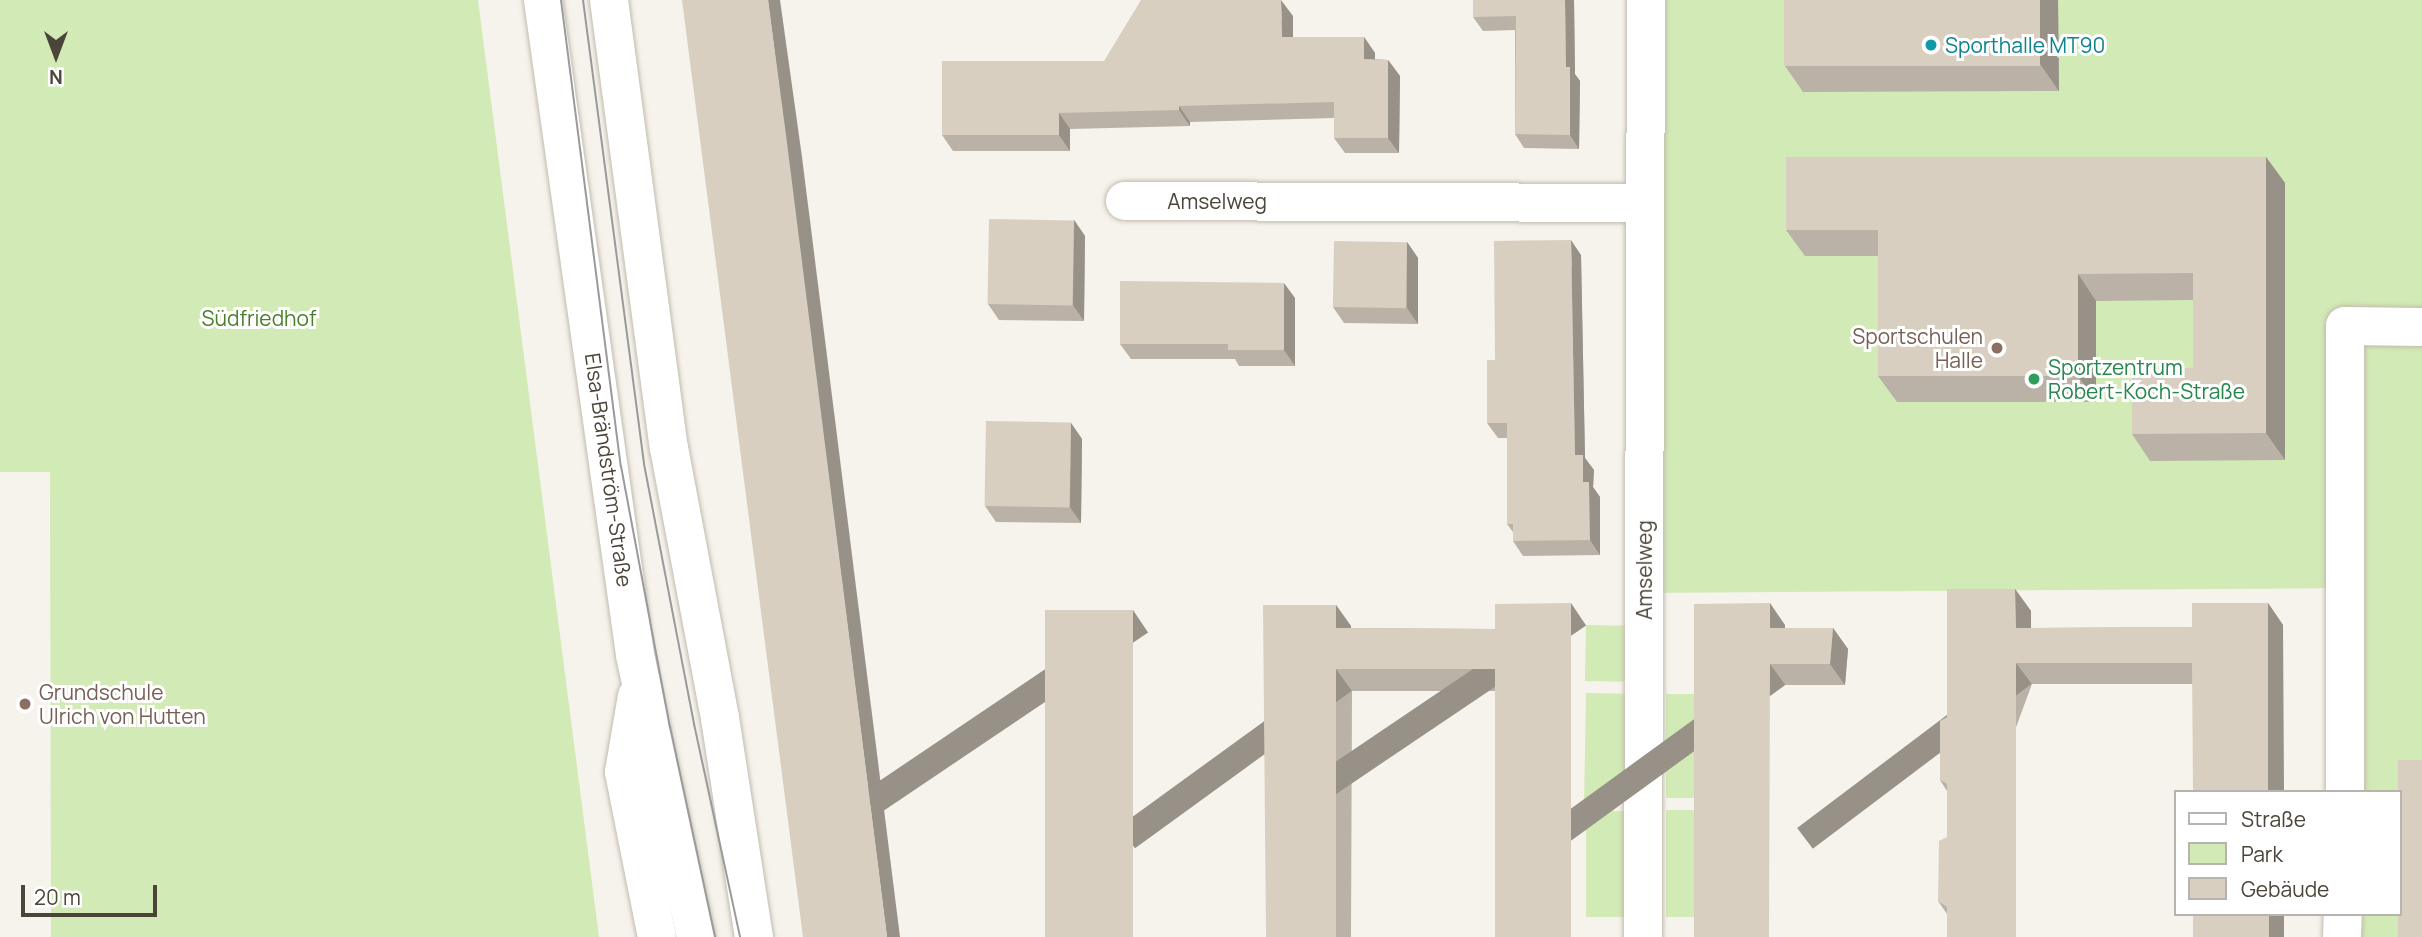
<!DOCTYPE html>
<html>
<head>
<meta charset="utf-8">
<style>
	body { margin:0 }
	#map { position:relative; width:2422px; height:937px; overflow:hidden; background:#f6f3ec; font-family:Manrope,sans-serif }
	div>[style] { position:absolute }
	.green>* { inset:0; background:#d2eab5; transform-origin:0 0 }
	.roads { filter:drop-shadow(0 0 2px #c2bbae) drop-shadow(0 0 2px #c2bbae) }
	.minor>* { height:38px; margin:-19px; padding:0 19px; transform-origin:19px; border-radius:19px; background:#fff }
	.tram>* { height:2px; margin:-1px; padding:0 1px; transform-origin:1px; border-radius:1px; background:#9a9a9a }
	.wall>* { inset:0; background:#bab2a6 }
	.shaded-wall>* { inset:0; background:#979187; transform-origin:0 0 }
	.building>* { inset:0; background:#d8cfc1; transform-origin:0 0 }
	.dots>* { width:19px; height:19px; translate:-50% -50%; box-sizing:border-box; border:4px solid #fff; border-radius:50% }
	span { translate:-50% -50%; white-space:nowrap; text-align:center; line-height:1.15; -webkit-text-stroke:6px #fff; paint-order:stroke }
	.culture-label { font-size:21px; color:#0d838f }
	.left { translate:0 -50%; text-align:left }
	.street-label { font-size:21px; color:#4b4439 }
	.park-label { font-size:21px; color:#4a7f2a }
	.education-label { font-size:21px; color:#785e54 }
	.right { translate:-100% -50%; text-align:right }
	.leisure-label { font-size:21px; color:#27864d }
	.legend { position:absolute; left:2174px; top:790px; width:228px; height:126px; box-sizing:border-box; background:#fff; border:2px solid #b7b4b0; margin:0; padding:9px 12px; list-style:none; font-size:21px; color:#4b4439 }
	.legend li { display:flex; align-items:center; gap:14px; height:35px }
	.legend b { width:35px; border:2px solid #b7b4b0 }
	.north { position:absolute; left:21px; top:21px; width:70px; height:70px; -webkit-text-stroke:5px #fff; paint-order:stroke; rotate:180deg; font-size:19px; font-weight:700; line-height:28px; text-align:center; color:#4b4439 }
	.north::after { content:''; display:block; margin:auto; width:24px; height:32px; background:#4b4439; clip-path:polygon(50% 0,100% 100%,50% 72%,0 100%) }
	.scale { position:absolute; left:21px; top:885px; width:136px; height:32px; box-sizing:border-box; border:4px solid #4b4439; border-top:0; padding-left:9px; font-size:21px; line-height:24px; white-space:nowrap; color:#4b4439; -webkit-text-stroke:5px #fff; paint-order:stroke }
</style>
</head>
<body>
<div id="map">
	<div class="green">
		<div style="clip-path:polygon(0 0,478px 0,599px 937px,51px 937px,50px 472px,0 472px)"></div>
		<div style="clip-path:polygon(1646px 0,2422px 0,2422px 937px,2357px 937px,2356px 914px,2399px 914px,2399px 792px,2347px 792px,2345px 588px,1644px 593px)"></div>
		<div style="left:1586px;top:625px;width:45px;height:56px;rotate:1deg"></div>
		<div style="left:1586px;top:693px;width:43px;height:106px;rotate:1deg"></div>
		<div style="left:1666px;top:694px;width:43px;height:104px"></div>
		<div style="left:1709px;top:810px;width:107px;height:43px;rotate:90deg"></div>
		<div style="left:1631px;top:811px;width:106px;height:45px;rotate:90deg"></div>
	</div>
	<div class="roads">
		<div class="minor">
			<div style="left:543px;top:0;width:661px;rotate:82deg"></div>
			<div style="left:635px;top:655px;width:289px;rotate:77.8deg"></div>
			<div style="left:609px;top:0;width:452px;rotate:82.4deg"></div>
			<div style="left:669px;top:448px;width:275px;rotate:79.3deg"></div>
			<div style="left:720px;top:718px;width:222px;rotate:81.2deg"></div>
			<div style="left:1125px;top:201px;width:519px;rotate:0.22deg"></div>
			<div style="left:637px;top:696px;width:77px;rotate:99.7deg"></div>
			<div style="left:624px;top:772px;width:168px;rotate:78.7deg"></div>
			<div style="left:2345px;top:792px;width:466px;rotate:-90deg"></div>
			<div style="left:2345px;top:326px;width:77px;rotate:0.7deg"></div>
			<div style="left:1643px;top:937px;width:937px;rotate:-89.82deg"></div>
			<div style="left:2342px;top:937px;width:23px;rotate:-88deg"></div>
		</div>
	</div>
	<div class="tram">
		<div style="left:561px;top:0;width:470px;rotate:82.7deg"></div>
		<div style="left:621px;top:466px;width:266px;rotate:79.4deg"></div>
		<div style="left:670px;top:727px;width:215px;rotate:77.9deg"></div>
		<div style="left:583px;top:0;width:468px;rotate:82.5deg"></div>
		<div style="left:644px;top:464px;width:265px;rotate:79.1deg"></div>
		<div style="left:694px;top:724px;width:218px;rotate:77.8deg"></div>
	</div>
	<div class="wall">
		<div style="clip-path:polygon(1574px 0,1575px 75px,1580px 81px,1579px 149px,1524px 148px,1515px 134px,1515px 30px,1483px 31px,1473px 17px)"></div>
		<div style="clip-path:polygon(1784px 0,2058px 0,2059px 91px,1803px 92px,1785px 66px)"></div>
		<div style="clip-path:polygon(1293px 16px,1293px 37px,1364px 37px,1375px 53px,1375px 59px,1388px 60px,1400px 76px,1399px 153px,1345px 153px,1334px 138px,1334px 118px,1190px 122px,1190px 126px,1070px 129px,1070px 151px,953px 151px,942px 135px)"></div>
		<div style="clip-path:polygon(2266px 157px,2285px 183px,2285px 460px,2150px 461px,2132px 434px,2193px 368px,2193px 300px,2096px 301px,2096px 402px,1897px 402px,1878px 376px,1878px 256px,1805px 256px,1786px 230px)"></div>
		<div style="clip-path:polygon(1074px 220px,1085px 236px,1084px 321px,999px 320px,988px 304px)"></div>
		<div style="clip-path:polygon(1407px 242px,1418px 258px,1418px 324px,1344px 323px,1333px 307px)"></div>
		<div style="clip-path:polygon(1581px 255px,1585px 458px,1594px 470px,1593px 487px,1600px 497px,1600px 555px,1523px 556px,1513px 541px,1513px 532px,1507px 524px,1507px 438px,1498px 438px,1487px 423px,1495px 360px)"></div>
		<div style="clip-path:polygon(1295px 298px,1295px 366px,1239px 366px,1235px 359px,1131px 359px,1120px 344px)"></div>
		<div style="clip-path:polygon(1071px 423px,1082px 439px,1081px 523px,996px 522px,985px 506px)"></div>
		<div style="clip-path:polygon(2015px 589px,2031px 611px,2031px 628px,2192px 627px,2268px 603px,2283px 625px,2192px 684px,2032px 684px,1947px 914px,1938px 901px,1947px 837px,1947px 791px,1940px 780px,1947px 717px)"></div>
		<div style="clip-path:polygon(1694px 604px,1785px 625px,1785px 628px,1833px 628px,1848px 649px,1845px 685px,1785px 685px)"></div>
		<div style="clip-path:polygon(1336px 605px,1351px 626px,1351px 628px,1495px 629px,1586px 625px,1495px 691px,1352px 691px,1351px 937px,1266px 937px)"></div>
	</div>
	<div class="shaded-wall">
		<div style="clip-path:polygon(768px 0,780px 0,802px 157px,900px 937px,887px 937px)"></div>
		<div style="clip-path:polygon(1281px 0,1293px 16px,1293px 53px,1282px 37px)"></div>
		<div style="clip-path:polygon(1565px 0,1574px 0,1575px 74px,1580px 81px,1579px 149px,1570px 135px,1566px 67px)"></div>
		<div style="clip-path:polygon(2040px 0,2058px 0,2059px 91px,2040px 64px)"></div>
		<div style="clip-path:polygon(1364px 37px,1375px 53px,1375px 75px,1364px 59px)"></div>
		<div style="clip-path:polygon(1388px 60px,1400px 76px,1399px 153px,1388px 138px)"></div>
		<div style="clip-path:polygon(1179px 106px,1190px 122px,1190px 126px,1179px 110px)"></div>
		<div style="clip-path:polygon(1059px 113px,1070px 129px,1070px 151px,1059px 135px)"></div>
		<div style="clip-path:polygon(2266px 157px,2285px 183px,2285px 460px,2266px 433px)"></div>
		<div style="clip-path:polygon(1074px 220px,1085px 236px,1084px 321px,1073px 305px)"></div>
		<div style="clip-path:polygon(1571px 240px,1581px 255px,1585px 458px,1594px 470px,1593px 487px,1600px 497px,1600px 555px,1590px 540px,1583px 482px,1575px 455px)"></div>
		<div style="clip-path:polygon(1407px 242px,1418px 258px,1418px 324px,1407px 308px)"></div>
		<div style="clip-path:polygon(2078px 274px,2096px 301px,2096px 402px,2078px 376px)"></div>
		<div style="clip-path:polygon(1284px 283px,1295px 298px,1295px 366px,1284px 350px)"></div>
		<div style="clip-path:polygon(1071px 423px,1082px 439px,1081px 523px,1070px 507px)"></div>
		<div style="clip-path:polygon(2015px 589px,2031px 611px,2031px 650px,2016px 628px)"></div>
		<div style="left:1571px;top:603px;width:27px;height:334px;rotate:56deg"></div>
		<div style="clip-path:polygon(1770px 603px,1785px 625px,1785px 649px,1770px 628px)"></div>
		<div style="clip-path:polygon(2268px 603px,2283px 625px,2284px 792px,2268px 792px)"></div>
		<div style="clip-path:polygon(1336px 605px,1351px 626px,1351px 650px,1336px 628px)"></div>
		<div style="left:1133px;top:610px;width:27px;height:327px;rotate:56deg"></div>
		<div style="clip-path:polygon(1833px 628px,1848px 649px,1845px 685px,1830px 664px)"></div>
		<div style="left:2016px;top:663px;width:26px;height:274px;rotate:53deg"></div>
		<div style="left:1770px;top:664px;width:26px;height:273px;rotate:54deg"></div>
		<div style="left:1336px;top:669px;width:27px;height:268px;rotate:54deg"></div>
		<div style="left:2269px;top:914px;width:15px;height:23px"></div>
	</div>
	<div class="building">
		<div style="clip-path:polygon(682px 0,768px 0,786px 135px,887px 937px,803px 937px)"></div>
		<div style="clip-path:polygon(1141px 0,1281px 0,1282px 37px,1364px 37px,1364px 59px,1388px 60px,1388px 138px,1334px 138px,1334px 102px,1179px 106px,1179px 110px,1059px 113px,1059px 135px,942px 135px,942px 61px,1104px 61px)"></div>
		<div style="clip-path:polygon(1473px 0,1565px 0,1566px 67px,1570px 67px,1570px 135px,1515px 134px,1516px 16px,1473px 17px)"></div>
		<div style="left:1784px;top:0;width:256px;height:66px"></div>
		<div style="clip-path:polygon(1786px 157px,2266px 157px,2266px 433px,2132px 434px,2132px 368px,2193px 368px,2193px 273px,2078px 274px,2078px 376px,1878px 376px,1878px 230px,1786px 230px)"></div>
		<div style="left:989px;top:219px;width:85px;height:85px;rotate:1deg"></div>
		<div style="clip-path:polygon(1571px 240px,1575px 455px,1583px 455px,1583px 482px,1589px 482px,1590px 540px,1513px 541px,1513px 524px,1507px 524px,1507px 423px,1487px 423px,1487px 360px,1495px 360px,1494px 241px)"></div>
		<div style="left:1334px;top:241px;width:73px;height:66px;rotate:1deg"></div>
		<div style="clip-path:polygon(1120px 281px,1284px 283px,1284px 350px,1228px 350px,1228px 344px,1120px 344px)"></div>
		<div style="left:986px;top:421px;width:85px;height:85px;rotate:1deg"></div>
		<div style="clip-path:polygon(1947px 589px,2015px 589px,2016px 628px,2192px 627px,2192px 603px,2268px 603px,2268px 792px,2193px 792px,2192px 663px,2016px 663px,2016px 937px,1947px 937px,1947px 907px,1938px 901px,1939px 841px,1947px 837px,1947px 784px,1940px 780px,1940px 721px,1947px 717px)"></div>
		<div style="clip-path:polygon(1571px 603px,1571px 937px,1495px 937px,1495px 669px,1336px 669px,1336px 937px,1266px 937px,1263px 605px,1336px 605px,1336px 628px,1495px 629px,1495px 604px)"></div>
		<div style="clip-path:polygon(1770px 603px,1770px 628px,1833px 628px,1830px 664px,1770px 664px,1769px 937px,1694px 937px,1694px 604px)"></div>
		<div style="left:1045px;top:610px;width:88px;height:327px"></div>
		<div style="left:2398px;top:760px;width:24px;height:177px"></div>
		<div style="left:2193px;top:914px;width:76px;height:23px"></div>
	</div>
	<div class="dots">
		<div style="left:1931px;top:45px;background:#0f9aa8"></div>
		<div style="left:1997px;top:348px;background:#8d6e63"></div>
		<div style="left:2034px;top:379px;background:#2e9e5b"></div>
		<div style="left:25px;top:704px;background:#8d6e63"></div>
	</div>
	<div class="culture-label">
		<span class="left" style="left:1945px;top:45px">Sporthalle MT90</span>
	</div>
	<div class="street-label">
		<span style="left:1217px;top:201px">Amselweg</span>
		<span style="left:609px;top:470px;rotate:82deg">Elsa-Brändström-Straße</span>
		<span style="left:1644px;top:570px;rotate:-90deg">Amselweg</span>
	</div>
	<div class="park-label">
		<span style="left:259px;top:318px">Südfriedhof</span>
	</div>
	<div class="education-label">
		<span class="right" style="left:1983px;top:348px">Sportschulen<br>Halle</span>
		<span class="left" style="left:39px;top:704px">Grundschule<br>Ulrich von Hutten</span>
	</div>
	<div class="leisure-label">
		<span class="left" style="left:2048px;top:379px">Sportzentrum<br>Robert-Koch-Straße</span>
	</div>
	<ul class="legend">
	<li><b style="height:9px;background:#fff"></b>Straße</li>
	<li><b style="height:19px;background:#d2eab5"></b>Park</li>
	<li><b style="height:19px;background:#d8cfc1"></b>Gebäude</li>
	</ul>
	<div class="north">N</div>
	<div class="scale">20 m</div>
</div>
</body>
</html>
